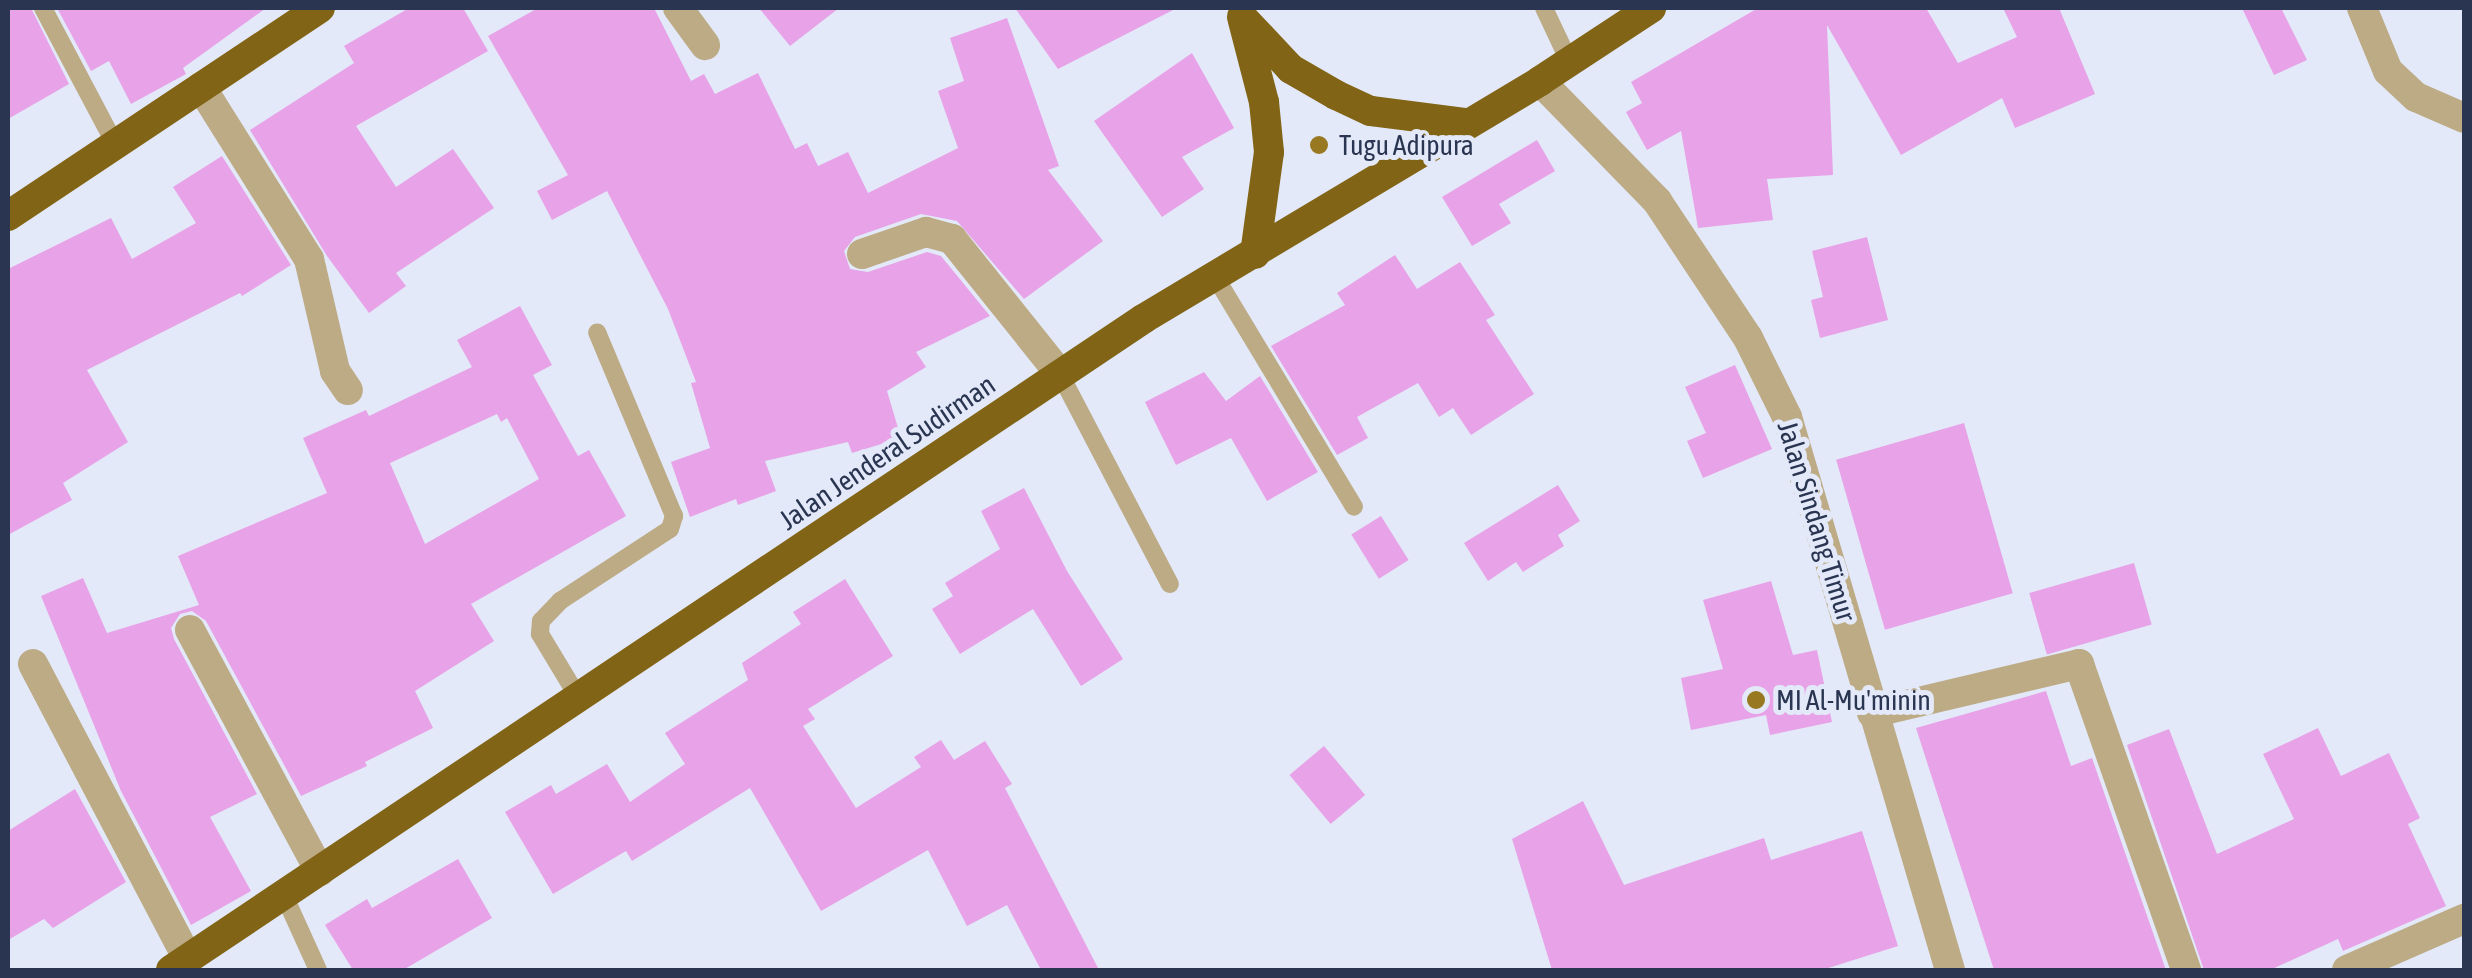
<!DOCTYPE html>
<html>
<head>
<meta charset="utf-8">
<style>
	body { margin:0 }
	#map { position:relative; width:2472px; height:978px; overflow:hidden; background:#e3e9f8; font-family:"Asap Condensed",sans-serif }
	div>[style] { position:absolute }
	.building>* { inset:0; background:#e8a2e8; transform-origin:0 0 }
	.lane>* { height:18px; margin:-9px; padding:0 9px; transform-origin:9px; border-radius:9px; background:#bcab85 }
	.street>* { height:30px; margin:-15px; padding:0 15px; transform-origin:15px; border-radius:15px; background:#bcab85 }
	.highway>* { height:30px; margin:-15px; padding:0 15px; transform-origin:15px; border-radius:15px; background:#816415 }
	.dots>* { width:28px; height:28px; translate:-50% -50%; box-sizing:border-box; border:5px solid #e3e9f8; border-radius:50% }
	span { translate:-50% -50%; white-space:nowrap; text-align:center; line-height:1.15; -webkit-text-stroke:10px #e3e9f8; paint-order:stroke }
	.poi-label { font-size:28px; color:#293551 }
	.left { translate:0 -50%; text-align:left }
	.street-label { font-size:28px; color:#293551 }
	.frame { position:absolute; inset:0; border:10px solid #293551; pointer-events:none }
</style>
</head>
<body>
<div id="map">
	<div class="building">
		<div style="clip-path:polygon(8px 8px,31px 8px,69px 84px,8px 119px)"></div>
		<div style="clip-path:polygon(57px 8px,266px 8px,183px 68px,186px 74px,131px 104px,109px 61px,91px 71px)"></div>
		<div style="clip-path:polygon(409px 8px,463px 8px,488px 51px,356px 126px,396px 187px,453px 149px,494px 208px,396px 273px,406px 286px,369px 313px,327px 256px,250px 130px,354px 63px,344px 46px)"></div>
		<div style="clip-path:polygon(538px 8px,654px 8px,691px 81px,704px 74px,715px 94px,758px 73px,795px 149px,807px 143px,818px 166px,848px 152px,868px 193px,958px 148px,938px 91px,964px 81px,950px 38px,1007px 18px,1059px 166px,1048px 170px,1103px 241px,1024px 299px,957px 221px,921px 214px,855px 237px,844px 251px,850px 269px,868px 272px,927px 252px,941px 256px,990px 316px,916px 352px,926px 367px,887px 391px,901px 438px,852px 453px,848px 442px,765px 461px,776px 491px,738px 505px,736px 499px,690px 517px,671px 462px,710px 448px,691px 383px,696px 382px,668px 309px,607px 191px,552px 220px,537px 191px,568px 175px,488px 36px)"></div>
		<div style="clip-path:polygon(759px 8px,839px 8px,790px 46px)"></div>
		<div style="clip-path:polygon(1015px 8px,1177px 8px,1058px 69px)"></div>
		<div style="clip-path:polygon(1758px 8px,1926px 8px,1958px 63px,2017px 37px,2003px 8px,2059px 8px,2095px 94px,2015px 128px,2002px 98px,1901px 155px,1827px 25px,1833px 175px,1767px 179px,1773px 220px,1698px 228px,1681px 131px,1647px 150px,1626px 112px,1642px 103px,1631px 82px)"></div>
		<div style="clip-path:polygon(2242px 8px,2281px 8px,2307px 60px,2274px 75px)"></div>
		<div style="clip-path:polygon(1192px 53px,1234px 128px,1182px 157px,1204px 189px,1162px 217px,1094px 121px)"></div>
		<div style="clip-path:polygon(1537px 140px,1555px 171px,1499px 204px,1511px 223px,1472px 246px,1442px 197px)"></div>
		<div style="clip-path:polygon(222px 156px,291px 265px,242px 296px,240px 293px,87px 370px,128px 442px,63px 483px,72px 500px,8px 535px,8px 269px,111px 218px,132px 259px,196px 223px,173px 187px)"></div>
		<div style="clip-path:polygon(1867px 237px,1888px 320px,1820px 338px,1811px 300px,1823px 297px,1812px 251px)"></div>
		<div style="clip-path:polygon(1395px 255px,1417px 289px,1460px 262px,1495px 315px,1486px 320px,1534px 394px,1471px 435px,1453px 408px,1439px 417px,1418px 383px,1357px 417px,1368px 438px,1337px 455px,1271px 346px,1345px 305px,1337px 293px)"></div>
		<div style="clip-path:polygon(evenodd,520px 306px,552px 365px,533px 375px,578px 456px,589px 450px,626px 516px,471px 604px,494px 641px,415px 691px,433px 728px,365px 762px,367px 766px,301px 796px,206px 621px,192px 611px,180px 614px,171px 628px,174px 639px,257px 794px,210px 817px,251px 891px,191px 925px,121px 791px,41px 596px,83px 578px,107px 633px,199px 605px,178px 556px,327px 493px,303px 438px,366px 410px,369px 416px,472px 367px,457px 340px,520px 306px,497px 414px,501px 422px,507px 418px,539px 479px,425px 544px,390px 463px,497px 414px)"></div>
		<div style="clip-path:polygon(1735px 365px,1772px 449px,1703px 478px,1687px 441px,1706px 433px,1685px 387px)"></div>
		<div style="clip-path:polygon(1204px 372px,1226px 401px,1260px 376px,1318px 472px,1267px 501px,1231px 438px,1176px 465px,1145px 402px)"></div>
		<div style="left:1964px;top:423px;width:177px;height:133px;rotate:74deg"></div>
		<div style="clip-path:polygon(1558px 485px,1580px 521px,1558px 535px,1564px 546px,1523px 572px,1516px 562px,1488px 581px,1464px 543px)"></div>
		<div style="clip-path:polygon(1024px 488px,1067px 571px,1123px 659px,1081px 686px,1033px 609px,960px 654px,932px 609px,953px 596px,945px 583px,1000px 549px,981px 511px)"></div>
		<div style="left:1381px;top:516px;width:52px;height:35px;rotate:58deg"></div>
		<div style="left:2134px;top:563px;width:64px;height:109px;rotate:74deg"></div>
		<div style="clip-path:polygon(845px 579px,893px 656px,808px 709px,815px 719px,803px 726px,856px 808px,921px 767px,914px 757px,941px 740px,954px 760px,985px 741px,1012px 784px,1005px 788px,1099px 970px,1041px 970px,1007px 905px,967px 926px,928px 850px,821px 911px,750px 788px,632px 861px,626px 851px,553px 894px,505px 812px,551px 785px,556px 794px,607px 764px,630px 802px,685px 764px,665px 733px,748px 680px,742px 663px,801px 624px,793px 612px)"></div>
		<div style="clip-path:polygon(1771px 581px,1793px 655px,1817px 650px,1832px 722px,1770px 735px,1766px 715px,1691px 730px,1681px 678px,1723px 669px,1703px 600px)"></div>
		<div style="clip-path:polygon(2046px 691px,2071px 766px,2092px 758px,2166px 970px,1994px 970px,1916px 728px)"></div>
		<div style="clip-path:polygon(2318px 728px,2341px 776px,2389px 753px,2420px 818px,2408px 824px,2446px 906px,2343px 951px,2338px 939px,2270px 970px,2204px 970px,2127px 745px,2169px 729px,2217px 854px,2294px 819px,2263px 754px)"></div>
		<div style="left:1324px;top:746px;width:64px;height:45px;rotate:50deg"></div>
		<div style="clip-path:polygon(75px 789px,126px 882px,53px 928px,44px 919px,8px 940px,8px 831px)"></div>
		<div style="clip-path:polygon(1583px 801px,1624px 885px,1764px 838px,1771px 860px,1862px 831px,1898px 946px,1822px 970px,1552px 970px,1512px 839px)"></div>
		<div style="clip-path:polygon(458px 859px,492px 918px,403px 970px,353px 970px,325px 925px,367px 899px,372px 908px)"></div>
	</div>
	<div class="lane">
		<div style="left:43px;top:8px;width:154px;rotate:62.1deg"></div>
		<div style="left:1544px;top:8px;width:56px;rotate:64.8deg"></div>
		<div style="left:1216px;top:278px;width:267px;rotate:58.9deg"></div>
		<div style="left:1060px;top:374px;width:237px;rotate:62.4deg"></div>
		<div style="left:578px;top:697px;width:74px;rotate:-121.1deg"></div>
		<div style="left:540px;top:634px;width:13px;rotate:-86deg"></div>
		<div style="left:541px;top:621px;width:28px;rotate:-46deg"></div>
		<div style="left:560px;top:601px;width:131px;rotate:-33.2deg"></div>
		<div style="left:670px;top:529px;width:14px;rotate:-73deg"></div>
		<div style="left:674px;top:516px;width:199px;rotate:-112.7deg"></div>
		<div style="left:284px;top:895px;width:82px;rotate:65.6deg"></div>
	</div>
	<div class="street">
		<div style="left:678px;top:8px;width:46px;rotate:53.9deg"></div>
		<div style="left:2362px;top:8px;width:68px;rotate:67.6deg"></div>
		<div style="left:2388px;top:71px;width:38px;rotate:43deg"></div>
		<div style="left:2416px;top:97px;width:52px;rotate:23.6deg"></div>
		<div style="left:1540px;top:81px;width:168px;rotate:45.7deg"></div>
		<div style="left:1657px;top:201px;width:164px;rotate:56.4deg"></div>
		<div style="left:1748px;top:338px;width:88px;rotate:63.7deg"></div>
		<div style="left:1787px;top:417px;width:577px;rotate:73.58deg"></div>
		<div style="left:201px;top:87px;width:203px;rotate:57.9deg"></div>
		<div style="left:309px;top:259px;width:115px;rotate:76.9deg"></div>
		<div style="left:335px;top:371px;width:23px;rotate:56deg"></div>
		<div style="left:862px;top:254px;width:68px;rotate:-19deg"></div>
		<div style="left:926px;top:232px;width:27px;rotate:15deg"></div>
		<div style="left:952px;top:239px;width:173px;rotate:51.3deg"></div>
		<div style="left:190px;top:630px;width:274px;rotate:61.7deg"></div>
		<div style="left:33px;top:664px;width:333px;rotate:62.3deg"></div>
		<div style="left:1872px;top:713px;width:213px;rotate:-13.3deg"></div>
		<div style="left:2079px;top:664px;width:324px;rotate:70.7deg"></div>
		<div style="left:2347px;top:970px;width:128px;rotate:-23.6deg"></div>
	</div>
	<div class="highway">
		<div style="left:1242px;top:17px;width:71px;rotate:46.7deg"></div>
		<div style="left:1291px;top:69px;width:52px;rotate:30deg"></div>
		<div style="left:1336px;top:95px;width:38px;rotate:25deg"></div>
		<div style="left:1371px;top:111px;width:96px;rotate:7.2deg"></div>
		<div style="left:1243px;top:21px;width:84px;rotate:75.5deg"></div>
		<div style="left:1264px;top:102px;width:50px;rotate:84.3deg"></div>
		<div style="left:1269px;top:152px;width:103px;rotate:97.8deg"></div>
		<div style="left:8px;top:216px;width:375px;rotate:-33.7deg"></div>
		<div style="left:171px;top:970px;width:1170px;rotate:-33.81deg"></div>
		<div style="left:1143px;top:319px;width:463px;rotate:-30.9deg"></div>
		<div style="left:1540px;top:81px;width:133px;rotate:-33.3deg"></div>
	</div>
	<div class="dots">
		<div style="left:1319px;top:145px;background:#987821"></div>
		<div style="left:1756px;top:700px;background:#987821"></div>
	</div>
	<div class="poi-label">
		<span class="left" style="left:1339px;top:145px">Tugu Adipura</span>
		<span class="left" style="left:1776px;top:700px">MI Al-Mu'minin</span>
	</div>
	<div class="street-label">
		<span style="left:887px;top:452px;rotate:-34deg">Jalan Jenderal Sudirman</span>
		<span style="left:1817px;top:521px;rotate:73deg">Jalan Sindang Timur</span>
	</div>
	<div class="frame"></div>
</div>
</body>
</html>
